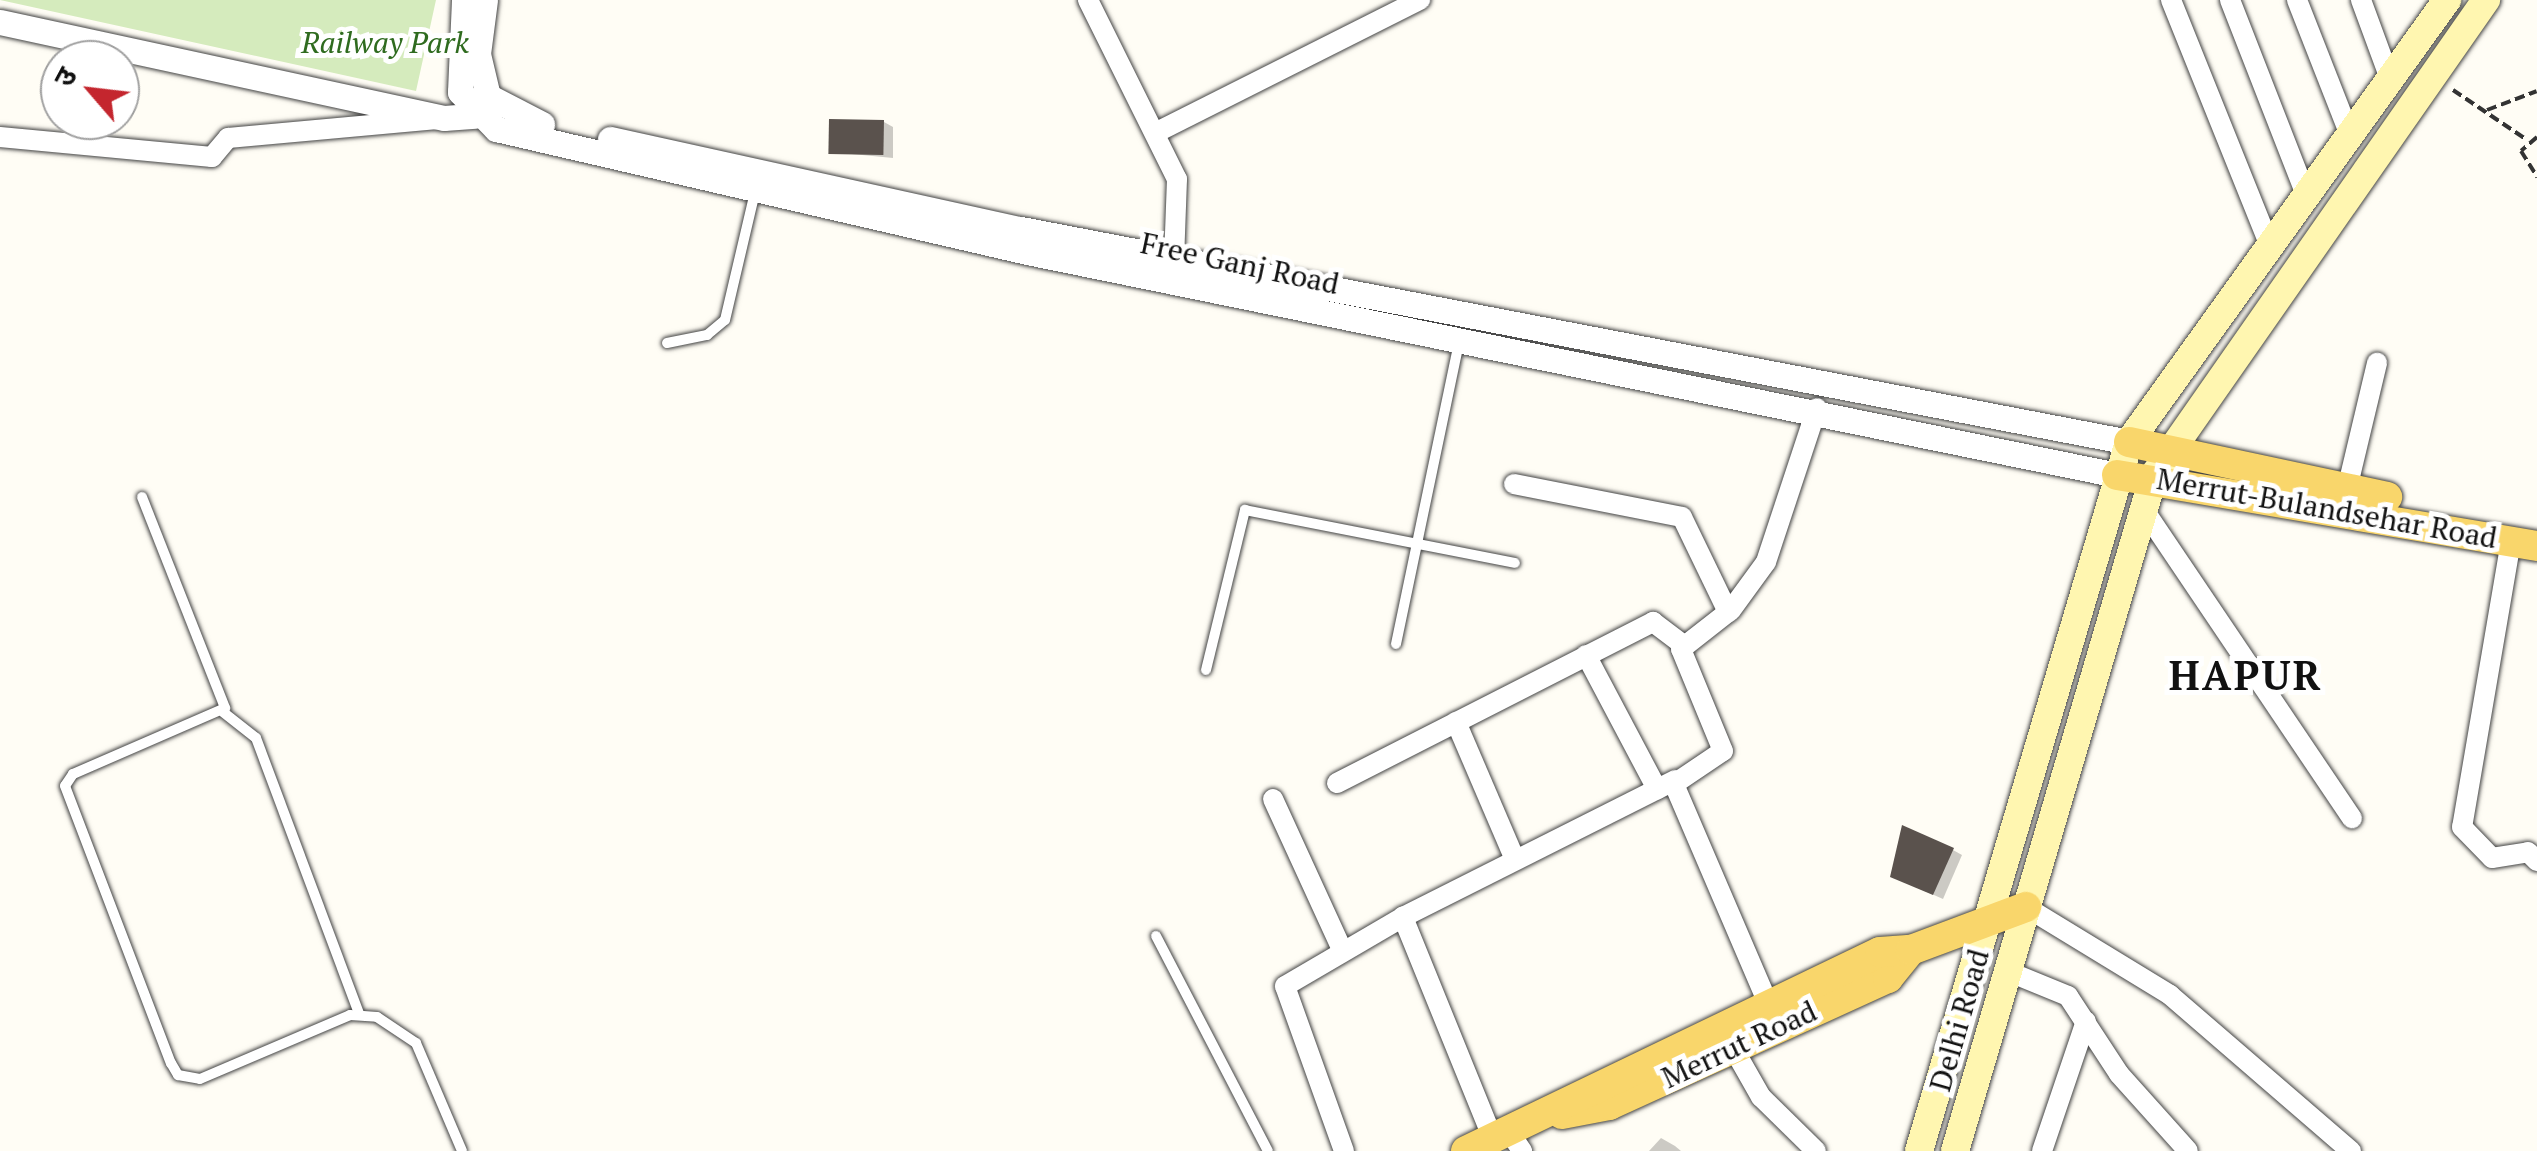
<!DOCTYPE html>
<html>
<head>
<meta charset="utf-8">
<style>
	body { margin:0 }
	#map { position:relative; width:2537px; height:1151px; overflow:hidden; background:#fffdf5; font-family:"PT Serif","Noto Sans Devanagari",serif }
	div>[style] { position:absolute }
	.green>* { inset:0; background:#d5ebbd }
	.shadow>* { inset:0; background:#0003 }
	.building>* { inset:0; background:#5a524d; transform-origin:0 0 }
	.path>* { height:4px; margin-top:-2px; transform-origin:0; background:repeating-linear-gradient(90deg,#333 0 10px,transparent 0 15px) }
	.roads { filter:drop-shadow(0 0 2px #444) drop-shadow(0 0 2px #444) }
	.service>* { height:10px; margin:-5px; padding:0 5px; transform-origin:5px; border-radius:5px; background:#fff }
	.minor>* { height:20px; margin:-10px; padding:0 10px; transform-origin:10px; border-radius:10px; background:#fff }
	.tertiary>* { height:25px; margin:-12.5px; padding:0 12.5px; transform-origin:12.5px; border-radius:12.5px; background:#fff }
	.secondary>* { height:28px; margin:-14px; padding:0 14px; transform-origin:14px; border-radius:14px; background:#fff6b0 }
	.primary>* { height:30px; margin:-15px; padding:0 15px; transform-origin:15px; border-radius:15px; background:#f9d66b }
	span { translate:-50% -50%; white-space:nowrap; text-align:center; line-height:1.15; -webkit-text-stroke:10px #fff; paint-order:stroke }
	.park-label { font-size:30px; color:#2f6b1f; font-style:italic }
	.street-label { font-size:30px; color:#111 }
	.district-label { font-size:40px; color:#111; font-weight:700; letter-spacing:2.5px }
	.north { position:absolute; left:40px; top:40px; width:100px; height:100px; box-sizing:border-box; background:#fff; border:2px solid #a0a0a0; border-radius:50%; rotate:298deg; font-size:28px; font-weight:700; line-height:40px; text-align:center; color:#111 }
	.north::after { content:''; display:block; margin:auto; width:35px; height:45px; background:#c4262e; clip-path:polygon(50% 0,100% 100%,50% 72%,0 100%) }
</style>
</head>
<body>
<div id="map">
	<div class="green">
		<div style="clip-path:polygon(0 0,436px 0,416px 91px)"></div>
	</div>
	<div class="shadow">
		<div style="clip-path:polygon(884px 122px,893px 127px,893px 158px,831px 152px)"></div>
		<div style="clip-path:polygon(1953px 850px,1962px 855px,1943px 899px,1902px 881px)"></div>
		<div style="clip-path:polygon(1661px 1138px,1675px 1146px,1681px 1151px,1649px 1151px)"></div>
	</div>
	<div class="building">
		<div style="left:829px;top:119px;width:55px;height:35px;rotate:1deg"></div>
		<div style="clip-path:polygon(1902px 825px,1954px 848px,1933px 895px,1890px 877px)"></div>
	</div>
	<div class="path">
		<div style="left:2453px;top:90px;width:89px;rotate:34deg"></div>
		<div style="left:2487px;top:110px;width:53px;rotate:-20.8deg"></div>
		<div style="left:2537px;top:137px;width:21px;rotate:139deg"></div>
		<div style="left:2521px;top:151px;width:31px;rotate:58deg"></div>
	</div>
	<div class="roads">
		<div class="service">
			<div style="left:667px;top:343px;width:41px;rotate:-11.3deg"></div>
			<div style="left:707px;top:335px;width:23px;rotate:-40deg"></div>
			<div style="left:725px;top:320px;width:131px;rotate:-76.8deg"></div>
			<div style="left:142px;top:497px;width:227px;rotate:68.5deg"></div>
			<div style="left:225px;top:708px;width:166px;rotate:156.5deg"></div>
			<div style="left:73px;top:774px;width:14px;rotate:124deg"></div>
			<div style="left:65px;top:786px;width:297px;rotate:69.1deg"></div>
			<div style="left:171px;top:1063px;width:14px;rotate:60deg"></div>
			<div style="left:178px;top:1075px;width:22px;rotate:10deg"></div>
			<div style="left:200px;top:1079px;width:163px;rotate:-23.1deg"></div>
			<div style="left:350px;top:1015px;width:27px;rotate:4deg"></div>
			<div style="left:377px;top:1017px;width:47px;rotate:33.7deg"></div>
			<div style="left:416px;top:1043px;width:117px;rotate:66.9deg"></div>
			<div style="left:1396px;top:644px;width:309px;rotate:-78.2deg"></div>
			<div style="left:1206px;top:670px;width:165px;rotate:-76.3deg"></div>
			<div style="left:1245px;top:510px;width:275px;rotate:11.1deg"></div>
			<div style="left:223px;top:712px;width:42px;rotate:38.2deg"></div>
			<div style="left:256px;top:738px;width:295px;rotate:69.5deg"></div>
			<div style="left:1156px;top:936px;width:242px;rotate:62.5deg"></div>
		</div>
		<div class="minor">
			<div style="left:1088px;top:0;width:200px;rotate:63.6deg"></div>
			<div style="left:1177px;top:179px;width:80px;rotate:92.1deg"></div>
			<div style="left:2171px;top:0;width:265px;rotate:68.1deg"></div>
			<div style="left:2230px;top:0;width:209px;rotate:68.7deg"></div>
			<div style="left:2297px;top:0;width:145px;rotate:68.6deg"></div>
			<div style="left:2361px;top:0;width:84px;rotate:69.8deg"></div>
			<div style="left:1155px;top:133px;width:297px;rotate:-26.7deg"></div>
			<div style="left:0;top:137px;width:213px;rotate:5.4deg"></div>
			<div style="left:212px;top:157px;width:25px;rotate:-50deg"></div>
			<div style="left:228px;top:138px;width:210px;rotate:-5.2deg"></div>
			<div style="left:1514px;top:484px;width:171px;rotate:11.1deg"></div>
			<div style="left:1682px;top:517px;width:106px;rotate:64.2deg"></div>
			<div style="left:2347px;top:489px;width:130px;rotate:-76.6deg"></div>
			<div style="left:2144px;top:510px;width:372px;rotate:56deg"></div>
			<div style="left:2511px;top:541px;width:290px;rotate:99.7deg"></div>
			<div style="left:2462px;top:827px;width:43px;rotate:45.9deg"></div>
			<div style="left:2492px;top:858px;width:36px;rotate:-9deg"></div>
			<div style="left:2528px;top:852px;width:13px;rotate:45deg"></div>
			<div style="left:1586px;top:655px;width:152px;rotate:62.1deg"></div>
			<div style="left:1456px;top:722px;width:147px;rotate:66.8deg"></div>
			<div style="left:1337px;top:783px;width:355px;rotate:-27deg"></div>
			<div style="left:1653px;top:622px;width:36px;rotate:37deg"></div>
			<div style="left:1273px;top:799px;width:166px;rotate:65.4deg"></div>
			<div style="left:2026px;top:907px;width:169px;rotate:31.4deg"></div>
			<div style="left:2170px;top:995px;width:239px;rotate:40.8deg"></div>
			<div style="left:2007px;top:971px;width:66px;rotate:22.3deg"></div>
			<div style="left:2068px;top:996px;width:93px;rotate:56.8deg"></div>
			<div style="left:2119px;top:1074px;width:103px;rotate:48.1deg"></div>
			<div style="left:1767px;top:1001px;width:236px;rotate:-113.2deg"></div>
			<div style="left:1674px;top:784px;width:59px;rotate:-34deg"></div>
			<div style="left:1723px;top:751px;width:110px;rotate:-112.4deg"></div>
			<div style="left:1681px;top:649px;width:63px;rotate:-38deg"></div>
			<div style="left:1731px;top:610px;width:59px;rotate:-53.9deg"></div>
			<div style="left:1766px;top:562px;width:162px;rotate:-71.7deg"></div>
			<div style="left:1732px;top:1046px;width:59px;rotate:60.4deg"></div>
			<div style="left:1761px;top:1097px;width:77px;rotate:44.5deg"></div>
			<div style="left:1510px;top:1133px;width:22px;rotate:56deg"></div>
			<div style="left:1493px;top:1139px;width:240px;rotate:-112.1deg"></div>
			<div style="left:1403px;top:917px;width:305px;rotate:-26.7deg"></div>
			<div style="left:1344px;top:1151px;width:175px;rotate:-109.7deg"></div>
			<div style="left:1285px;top:986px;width:137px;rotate:-30.3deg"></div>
			<div style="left:2042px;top:1151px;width:137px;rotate:-71.3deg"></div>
		</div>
		<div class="tertiary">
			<div style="left:464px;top:0;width:92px;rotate:92.5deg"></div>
			<div style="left:460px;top:92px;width:52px;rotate:45.8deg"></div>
			<div style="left:496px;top:129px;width:545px;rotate:13.04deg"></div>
			<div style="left:1027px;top:252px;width:1113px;rotate:11.56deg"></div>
			<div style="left:485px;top:0;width:54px;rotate:97.4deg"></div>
			<div style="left:478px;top:54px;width:43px;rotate:76.6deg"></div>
			<div style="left:488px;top:96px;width:61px;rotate:27.4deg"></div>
			<div style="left:0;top:22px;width:454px;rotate:12.2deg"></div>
			<div style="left:444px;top:118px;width:31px;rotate:-4deg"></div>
			<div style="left:610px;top:139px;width:421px;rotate:12.4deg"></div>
			<div style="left:1021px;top:229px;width:1128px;rotate:10.88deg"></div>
		</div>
		<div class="secondary">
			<div style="left:1919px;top:1151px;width:739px;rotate:-73.5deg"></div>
			<div style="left:2129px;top:442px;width:545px;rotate:-54.27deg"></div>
			<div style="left:1955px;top:1151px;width:705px;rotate:-73.6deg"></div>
			<div style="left:2154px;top:475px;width:580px;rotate:-55.05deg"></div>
		</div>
		<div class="primary">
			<div style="left:2129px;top:442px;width:264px;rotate:12deg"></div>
			<div style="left:2117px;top:475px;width:426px;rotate:9.6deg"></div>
			<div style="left:1562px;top:1114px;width:48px;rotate:-10.8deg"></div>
			<div style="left:1609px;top:1105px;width:307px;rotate:-24.5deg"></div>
			<div style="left:1888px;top:978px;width:36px;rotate:-51deg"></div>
			<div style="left:1466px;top:1151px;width:459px;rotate:-25.7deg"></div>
			<div style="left:1880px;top:952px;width:31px;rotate:-4deg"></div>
			<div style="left:1911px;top:950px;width:123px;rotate:-20.5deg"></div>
		</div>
	</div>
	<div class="park-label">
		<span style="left:385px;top:42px">Railway Park</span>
	</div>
	<div class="street-label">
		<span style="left:1240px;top:263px;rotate:12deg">Free Ganj Road</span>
		<span style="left:2327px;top:508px;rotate:10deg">Merrut-Bulandsehar Road</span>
		<span style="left:1959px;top:1020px;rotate:-74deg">Delhi Road</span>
		<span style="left:1739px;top:1044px;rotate:-25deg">Merrut Road</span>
	</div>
	<div class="district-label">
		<span style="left:2246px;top:675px">HAPUR</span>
	</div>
	<div class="north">उ</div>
</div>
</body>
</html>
